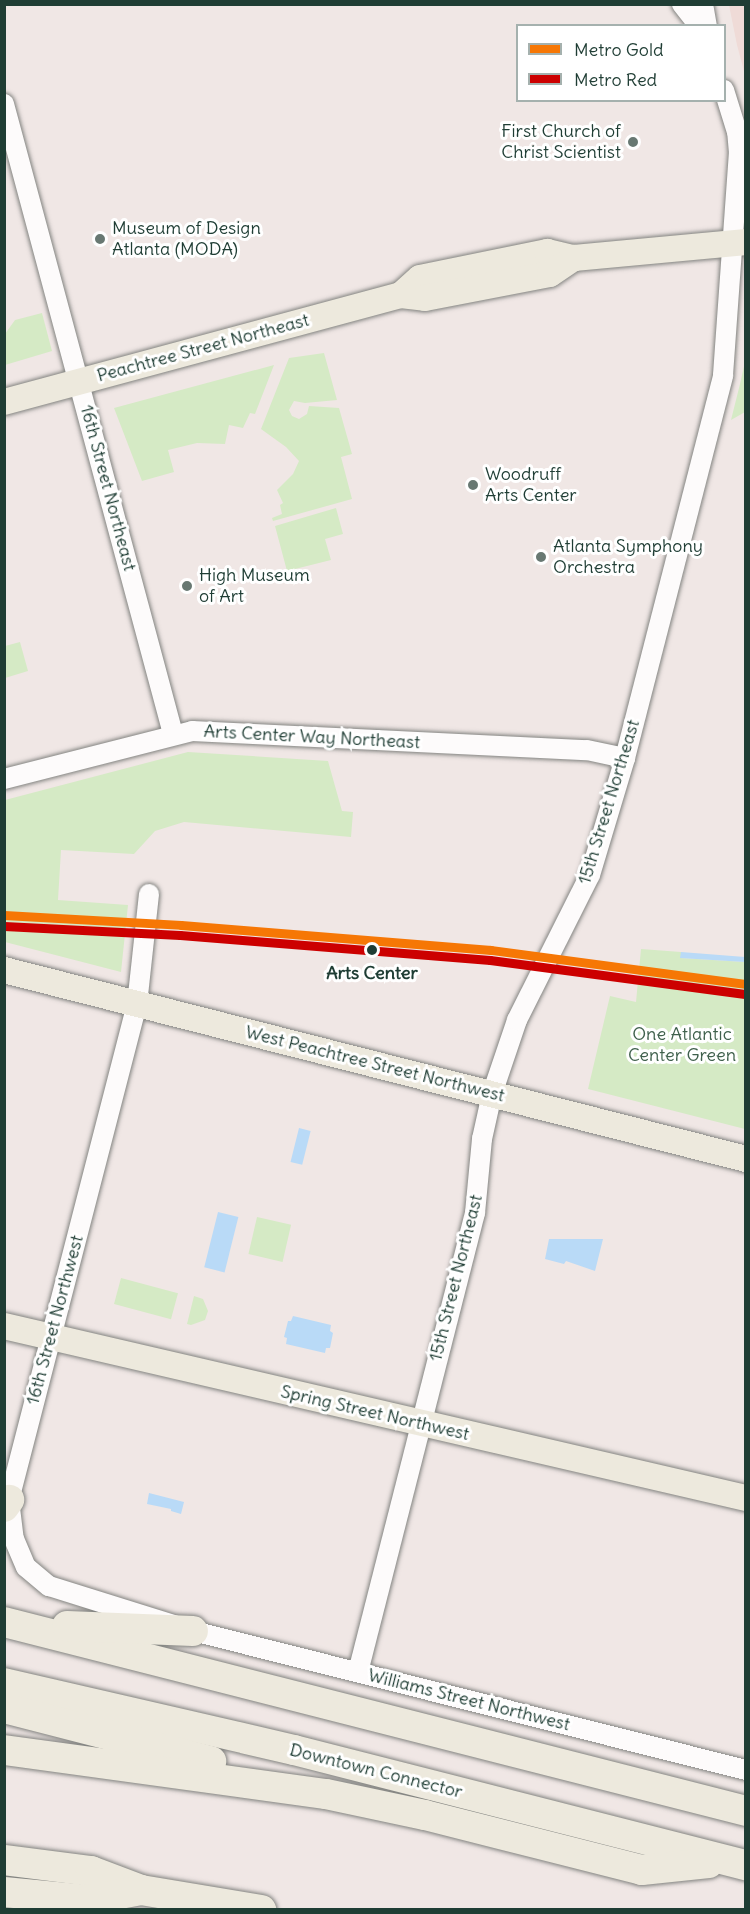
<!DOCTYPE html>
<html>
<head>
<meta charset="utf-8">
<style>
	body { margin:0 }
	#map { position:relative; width:750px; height:1914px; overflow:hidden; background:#f0e7e5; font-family:Delius,sans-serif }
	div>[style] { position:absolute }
	.built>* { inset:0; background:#efdbd7 }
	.green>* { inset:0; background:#d5eac5; transform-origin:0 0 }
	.water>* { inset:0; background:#b9daf7; transform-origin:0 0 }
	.roads { filter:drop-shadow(0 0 2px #838481) drop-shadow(0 0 2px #838481) }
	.minor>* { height:20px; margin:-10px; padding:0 10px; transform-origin:10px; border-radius:10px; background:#fdfbfb }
	.major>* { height:26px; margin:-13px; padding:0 13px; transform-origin:13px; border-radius:13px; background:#ede9dd }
	.highway>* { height:30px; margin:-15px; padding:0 15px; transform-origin:15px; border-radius:15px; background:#ede9dd }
	.metro-1>* { height:9px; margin:-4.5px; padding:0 4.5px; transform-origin:4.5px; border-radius:4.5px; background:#f67705 }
	.metro-2>* { height:9px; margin:-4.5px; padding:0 4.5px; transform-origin:4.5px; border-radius:4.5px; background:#c00 }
	.dots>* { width:16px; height:16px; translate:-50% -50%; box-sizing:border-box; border:3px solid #fff; border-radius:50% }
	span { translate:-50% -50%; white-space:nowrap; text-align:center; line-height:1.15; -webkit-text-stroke:6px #fff; paint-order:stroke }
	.poi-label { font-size:18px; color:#1f3d34 }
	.right { translate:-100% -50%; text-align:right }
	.left { translate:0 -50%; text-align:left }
	.street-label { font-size:18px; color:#1f3d34 }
	.stop-label { font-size:18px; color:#1f3d34; font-weight:700 }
	.park-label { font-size:18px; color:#3f604c }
	.frame { position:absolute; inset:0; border:6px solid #1f3d34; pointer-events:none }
	.legend { position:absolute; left:516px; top:24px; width:210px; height:78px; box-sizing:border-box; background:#fff; border:2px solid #a5b1ae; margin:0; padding:8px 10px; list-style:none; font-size:18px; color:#1f3d34 }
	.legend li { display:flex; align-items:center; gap:12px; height:30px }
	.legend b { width:30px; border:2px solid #a5b1ae }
</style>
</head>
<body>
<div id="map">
	<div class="built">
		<div style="clip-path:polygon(729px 5px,745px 5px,745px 75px,737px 45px)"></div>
	</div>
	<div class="green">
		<div style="clip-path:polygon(42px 313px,52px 351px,5px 365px,5px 334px,15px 320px)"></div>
		<div style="clip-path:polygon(324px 353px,337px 400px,305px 403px,294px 401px,289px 410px,292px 416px,299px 419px,307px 414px,309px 406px,339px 408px,352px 454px,341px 457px,352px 499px,273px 521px,272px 518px,282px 514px,280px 505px,283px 503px,277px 490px,293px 474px,299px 461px,286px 447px,261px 429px,289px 358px)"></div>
		<div style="clip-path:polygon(745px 362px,745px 412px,731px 420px,740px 384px)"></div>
		<div style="clip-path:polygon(274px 365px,255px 414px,250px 413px,243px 428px,229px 425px,225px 444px,197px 443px,168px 450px,174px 472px,142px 481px,114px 408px)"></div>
		<div style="clip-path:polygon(336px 508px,343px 534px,325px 539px,331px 560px,287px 571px,275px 526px)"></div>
		<div style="clip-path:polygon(20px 642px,28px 671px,5px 678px,5px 646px)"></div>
		<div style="clip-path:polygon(188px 752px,328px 761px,342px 811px,353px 812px,351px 837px,184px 822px,155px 831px,134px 854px,61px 850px,58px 900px,128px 905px,121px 972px,5px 942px,5px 800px)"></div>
		<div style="clip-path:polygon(641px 949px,681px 952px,681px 958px,745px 962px,745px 1129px,588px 1089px,610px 996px,636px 1002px)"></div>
		<div style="left:257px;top:1217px;width:35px;height:38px;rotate:13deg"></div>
		<div style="left:121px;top:1278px;width:59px;height:27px;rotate:15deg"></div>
		<div style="clip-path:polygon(194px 1296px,203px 1299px,208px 1311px,205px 1320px,191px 1325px,187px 1324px)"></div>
	</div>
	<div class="water">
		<div style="clip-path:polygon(681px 952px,745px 957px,745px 962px,680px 958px)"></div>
		<div style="left:299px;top:1128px;width:12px;height:35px;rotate:14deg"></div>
		<div style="left:218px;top:1212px;width:21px;height:57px;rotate:14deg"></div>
		<div style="clip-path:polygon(549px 1239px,603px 1239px,595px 1271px,566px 1261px,564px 1264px,545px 1259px)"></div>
		<div style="clip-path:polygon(293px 1316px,331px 1325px,330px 1331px,333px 1333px,330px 1348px,326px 1348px,325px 1353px,286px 1344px,287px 1338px,284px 1337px,288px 1321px,291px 1321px)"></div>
		<div style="clip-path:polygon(149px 1493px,184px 1502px,181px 1514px,171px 1511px,171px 1509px,147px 1504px)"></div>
	</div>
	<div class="roads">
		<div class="minor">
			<div style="left:682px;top:4px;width:28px;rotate:52deg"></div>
			<div style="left:703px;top:4px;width:22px;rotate:80deg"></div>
			<div style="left:4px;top:104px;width:652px;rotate:74.98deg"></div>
			<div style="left:4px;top:779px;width:194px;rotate:-14.3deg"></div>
			<div style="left:192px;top:731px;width:395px;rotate:2.8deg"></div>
			<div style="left:587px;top:750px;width:39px;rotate:12deg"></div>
			<div style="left:149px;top:894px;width:111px;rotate:96.2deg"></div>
			<div style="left:137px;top:1004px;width:512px;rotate:104.47deg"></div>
			<div style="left:9px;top:1500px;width:39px;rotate:83deg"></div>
			<div style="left:14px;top:1539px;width:30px;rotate:67deg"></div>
			<div style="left:26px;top:1567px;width:30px;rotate:40deg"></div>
			<div style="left:49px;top:1586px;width:151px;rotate:17.4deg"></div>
			<div style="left:193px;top:1631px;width:570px;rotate:14.11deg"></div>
			<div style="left:358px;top:1672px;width:474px;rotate:-75.7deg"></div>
			<div style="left:475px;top:1213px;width:74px;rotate:-84.6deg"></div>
			<div style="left:482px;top:1139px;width:46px;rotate:-77.5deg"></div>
			<div style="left:492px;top:1094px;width:78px;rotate:-71.3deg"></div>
			<div style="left:517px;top:1020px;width:162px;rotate:-63.3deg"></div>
			<div style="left:590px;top:875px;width:122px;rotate:-73.3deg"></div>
			<div style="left:625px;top:758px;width:395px;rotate:-75.6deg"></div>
			<div style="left:723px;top:375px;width:223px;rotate:-85.9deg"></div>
			<div style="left:739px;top:153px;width:21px;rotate:-95deg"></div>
			<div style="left:737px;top:132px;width:44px;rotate:-107.2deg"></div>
		</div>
		<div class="major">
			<div style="left:401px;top:295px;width:25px;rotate:-42deg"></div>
			<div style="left:420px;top:278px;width:130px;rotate:-11.6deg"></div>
			<div style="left:547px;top:252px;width:28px;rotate:13deg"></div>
			<div style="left:574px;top:258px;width:173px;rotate:-5.3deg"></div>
			<div style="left:4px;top:402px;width:411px;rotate:-15.1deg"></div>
			<div style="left:401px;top:295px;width:24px;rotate:7deg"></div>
			<div style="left:425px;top:298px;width:127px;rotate:-10.9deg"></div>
			<div style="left:550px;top:274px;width:29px;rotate:-34deg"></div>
			<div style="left:4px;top:970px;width:766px;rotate:14.29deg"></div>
			<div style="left:4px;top:1326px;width:762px;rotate:13.05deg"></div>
		</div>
		<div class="highway">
			<div style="left:4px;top:1507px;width:9px;rotate:-54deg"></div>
			<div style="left:4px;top:1622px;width:766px;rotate:14.29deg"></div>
			<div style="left:67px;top:1626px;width:126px;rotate:2.3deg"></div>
			<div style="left:4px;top:1683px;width:298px;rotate:13deg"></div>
			<div style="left:294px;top:1750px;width:466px;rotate:14.3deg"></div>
			<div style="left:4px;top:1708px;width:214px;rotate:14.4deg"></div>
			<div style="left:4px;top:1750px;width:325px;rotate:7.8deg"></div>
			<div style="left:326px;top:1794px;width:101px;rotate:12deg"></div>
			<div style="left:425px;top:1815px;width:224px;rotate:14.2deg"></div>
			<div style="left:642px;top:1870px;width:67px;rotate:-6deg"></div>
			<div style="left:4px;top:1860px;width:88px;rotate:7.2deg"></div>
			<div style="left:91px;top:1871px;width:53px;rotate:20.8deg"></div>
			<div style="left:141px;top:1890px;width:122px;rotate:9.5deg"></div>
			<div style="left:4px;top:1892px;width:84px;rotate:5.4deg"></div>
			<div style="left:88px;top:1900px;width:54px;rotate:-10.7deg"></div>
		</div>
	</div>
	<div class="metro-1">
		<div style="left:4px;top:915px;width:177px;rotate:3.2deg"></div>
		<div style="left:181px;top:925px;width:311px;rotate:4.6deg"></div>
		<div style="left:491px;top:950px;width:257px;rotate:7.6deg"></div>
	</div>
	<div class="metro-2">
		<div style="left:4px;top:926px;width:176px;rotate:2.9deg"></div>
		<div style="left:180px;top:935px;width:311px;rotate:4.6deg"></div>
		<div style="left:490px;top:960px;width:257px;rotate:7.6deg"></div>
	</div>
	<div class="dots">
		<div style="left:633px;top:142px;background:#687872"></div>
		<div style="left:100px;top:239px;background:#687872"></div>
		<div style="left:473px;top:485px;background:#687872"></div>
		<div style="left:541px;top:557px;background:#687872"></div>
		<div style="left:187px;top:586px;background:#687872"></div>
		<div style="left:372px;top:950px;background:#1f3d34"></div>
	</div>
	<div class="poi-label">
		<span class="right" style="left:621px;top:142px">First Church of<br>Christ Scientist</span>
		<span class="left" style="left:112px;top:239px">Museum of Design<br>Atlanta (MODA)</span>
		<span class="left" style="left:485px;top:485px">Woodruff<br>Arts Center</span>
		<span class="left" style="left:553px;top:557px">Atlanta Symphony<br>Orchestra</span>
		<span class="left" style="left:199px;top:586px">High Museum<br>of Art</span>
	</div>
	<div class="street-label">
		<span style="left:203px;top:348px;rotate:-15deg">Peachtree Street Northeast</span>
		<span style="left:108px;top:488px;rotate:75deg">16th Street Northeast</span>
		<span style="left:312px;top:737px;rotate:3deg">Arts Center Way Northeast</span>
		<span style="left:609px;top:802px;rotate:-73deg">15th Street Northeast</span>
		<span style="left:375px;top:1064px;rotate:14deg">West Peachtree Street Northwest</span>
		<span style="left:456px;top:1278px;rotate:-76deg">15th Street Northeast</span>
		<span style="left:55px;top:1320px;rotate:-75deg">16th Street Northwest</span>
		<span style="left:375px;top:1413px;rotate:13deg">Spring Street Northwest</span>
		<span style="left:469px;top:1700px;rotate:14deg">Williams Street Northwest</span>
		<span style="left:376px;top:1771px;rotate:14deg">Downtown Connector</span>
	</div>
	<div class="stop-label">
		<span style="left:372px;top:973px">Arts Center</span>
	</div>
	<div class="park-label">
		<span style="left:682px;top:1045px">One Atlantic<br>Center Green</span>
	</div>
	<div class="frame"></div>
	<ul class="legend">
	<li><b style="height:8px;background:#f67705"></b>Metro Gold</li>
	<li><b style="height:8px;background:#c00"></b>Metro Red</li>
	</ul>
</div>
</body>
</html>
